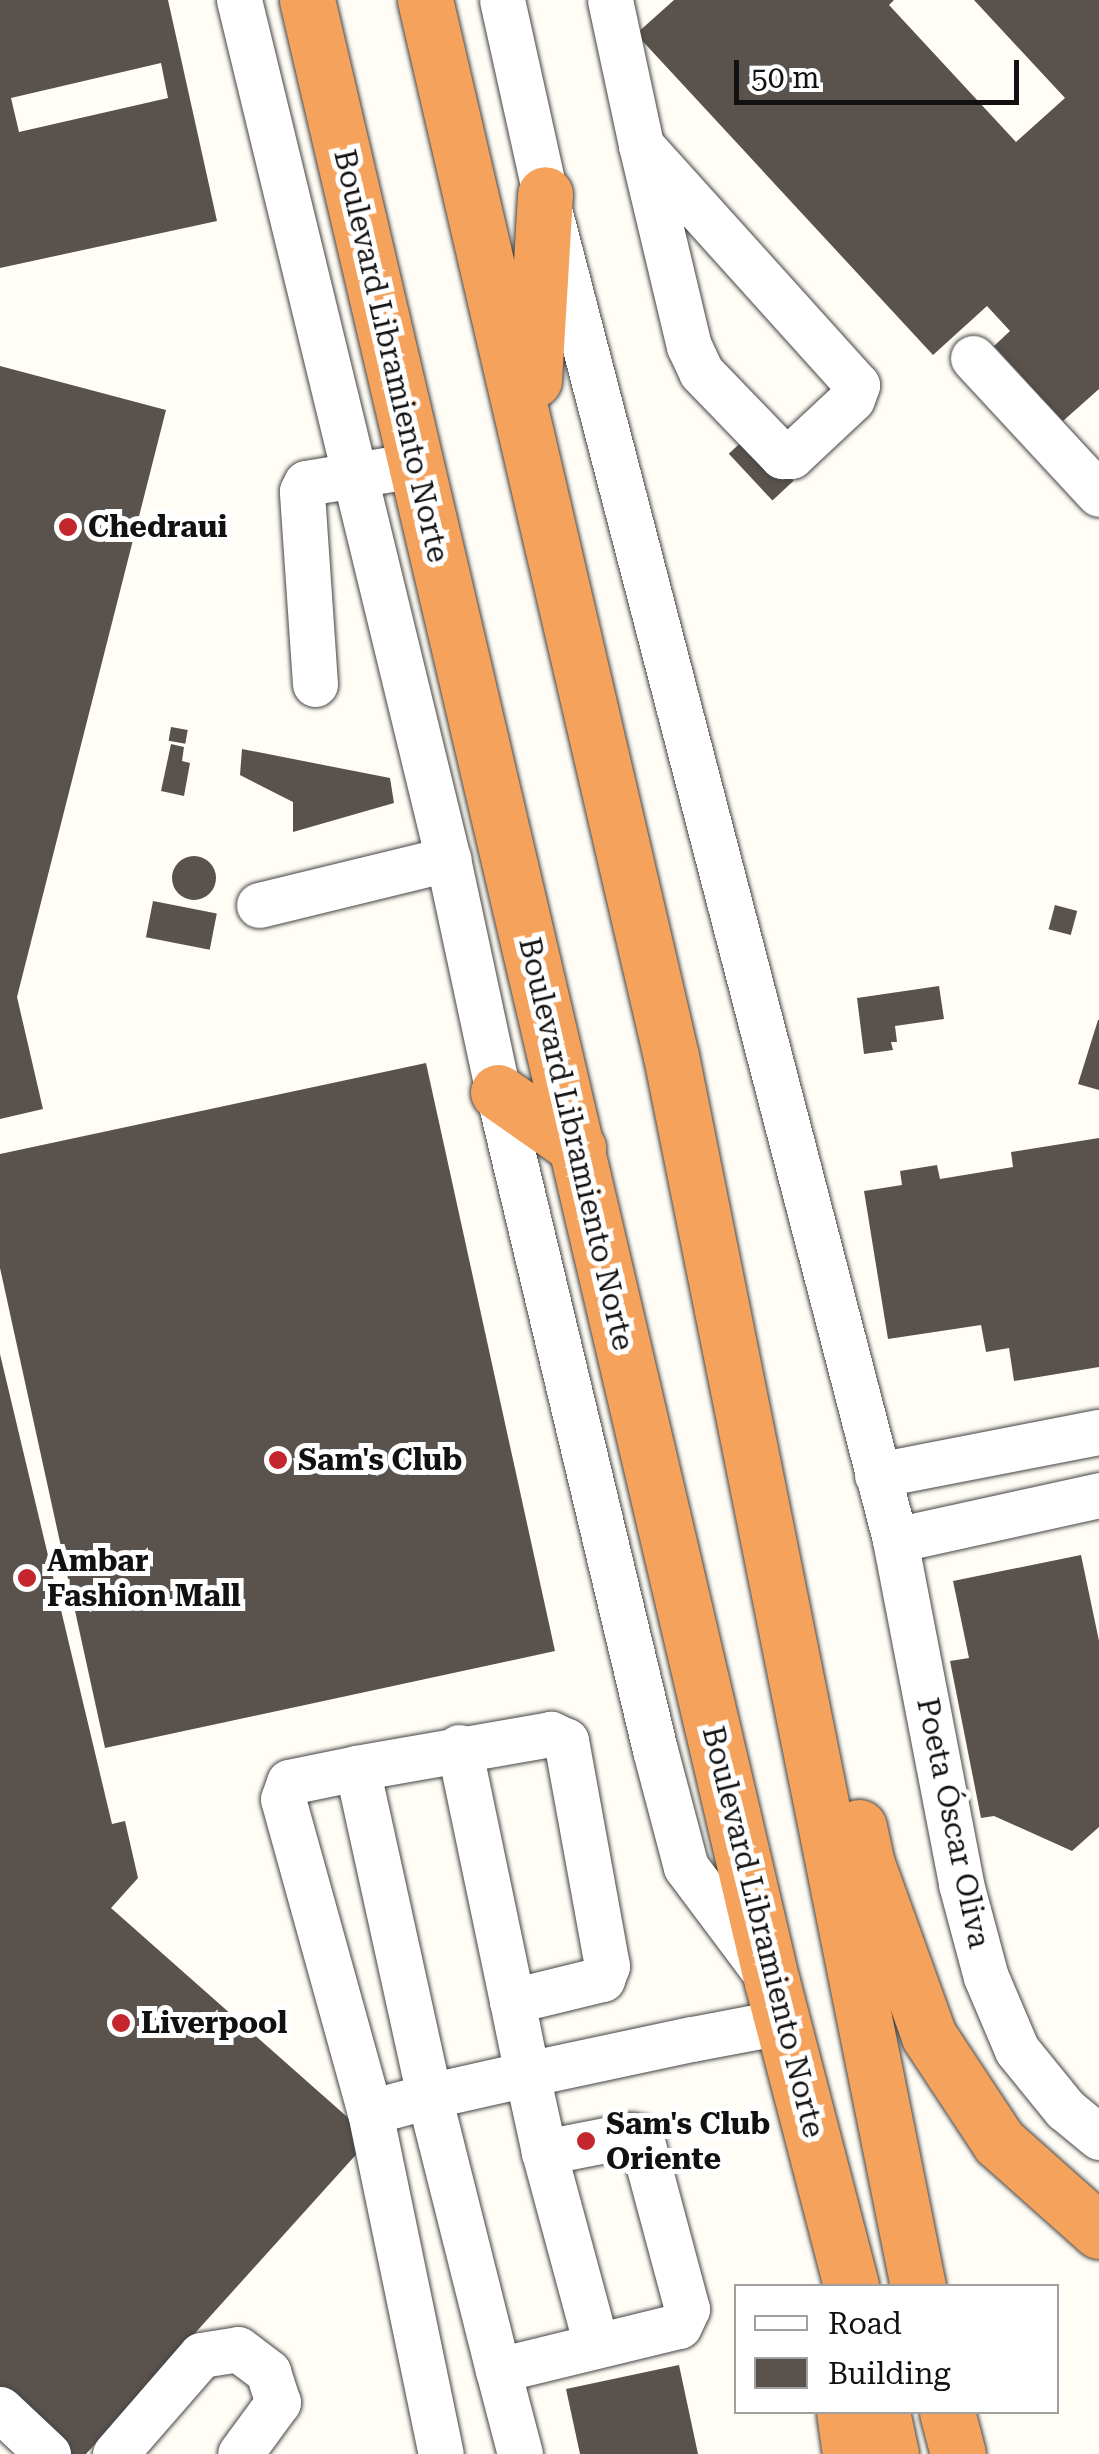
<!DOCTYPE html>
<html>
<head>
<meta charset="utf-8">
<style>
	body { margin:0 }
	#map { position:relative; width:1099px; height:2454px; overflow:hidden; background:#fffdf5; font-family:"Roboto Serif",serif }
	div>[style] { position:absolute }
	.building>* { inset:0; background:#5a524d; transform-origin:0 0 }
	.round { border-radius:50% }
	.roads { filter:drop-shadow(0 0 2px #444) drop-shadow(0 0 2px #444) }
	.minor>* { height:45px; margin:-22.5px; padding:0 22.5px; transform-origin:22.5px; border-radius:22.5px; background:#fff }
	.highway>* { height:55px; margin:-27.5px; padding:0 27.5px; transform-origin:27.5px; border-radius:27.5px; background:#f5a25d }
	.dots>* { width:28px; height:28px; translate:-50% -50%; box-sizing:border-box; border:5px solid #fff; border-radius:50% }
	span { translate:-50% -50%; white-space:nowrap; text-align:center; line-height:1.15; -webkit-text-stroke:10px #fff; paint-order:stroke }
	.street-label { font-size:30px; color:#111 }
	.poi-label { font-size:30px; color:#111; font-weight:700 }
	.left { translate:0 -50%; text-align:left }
	.legend { position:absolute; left:734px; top:2284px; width:325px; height:130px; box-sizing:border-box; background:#fff; border:2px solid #a0a0a0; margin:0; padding:12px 18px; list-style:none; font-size:30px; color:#111 }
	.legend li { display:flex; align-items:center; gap:20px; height:50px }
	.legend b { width:50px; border:2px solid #a0a0a0 }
	.scale { position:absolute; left:734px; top:60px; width:285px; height:45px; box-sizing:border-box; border:5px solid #111; border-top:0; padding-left:12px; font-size:30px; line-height:35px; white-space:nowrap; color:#111; -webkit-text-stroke:8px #fff; paint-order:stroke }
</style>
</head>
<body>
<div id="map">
	<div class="building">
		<div style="clip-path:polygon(evenodd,0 0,168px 0,217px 221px,0 268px,0 0,161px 63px,168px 98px,19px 132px,11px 98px,161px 63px)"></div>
		<div style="clip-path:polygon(674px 0,894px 0,889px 5px,1016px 142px,1065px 98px,974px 0,1099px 0,1099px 389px,1063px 421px,994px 346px,1010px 331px,987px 306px,933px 355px,636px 34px)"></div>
		<div style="clip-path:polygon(0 366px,166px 410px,17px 997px,43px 1109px,0 1119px)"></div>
		<div style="left:750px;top:434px;width:64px;height:29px;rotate:47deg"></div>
		<div style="left:171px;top:727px;width:17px;height:14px;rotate:10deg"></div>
		<div style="clip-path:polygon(171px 744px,184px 747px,182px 761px,190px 763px,184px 796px,161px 791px)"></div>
		<div style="clip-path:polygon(242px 749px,390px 778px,394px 803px,293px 832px,293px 802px,240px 775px)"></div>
		<div class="round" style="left:172px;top:856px;width:44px;height:44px"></div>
		<div style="left:153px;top:901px;width:65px;height:37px;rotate:11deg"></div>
		<div style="left:1055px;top:905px;width:23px;height:25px;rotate:15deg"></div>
		<div style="clip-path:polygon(939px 986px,944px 1019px,895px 1026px,897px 1042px,891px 1042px,893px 1050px,864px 1054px,857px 998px)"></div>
		<div style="clip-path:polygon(1098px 1020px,1099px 1020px,1099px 1090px,1078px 1084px)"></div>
		<div style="clip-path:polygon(426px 1063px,555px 1651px,105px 1748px,0 1268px,0 1154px)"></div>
		<div style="clip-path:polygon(1099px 1138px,1099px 1367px,1014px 1381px,1009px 1348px,986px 1352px,981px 1325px,888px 1339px,864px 1191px,902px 1185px,900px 1171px,937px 1165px,940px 1179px,1013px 1167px,1011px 1152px)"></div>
		<div style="clip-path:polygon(0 1354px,112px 1824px,125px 1821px,138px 1878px,111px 1908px,371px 2138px,86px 2454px,58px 2454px,0 2402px)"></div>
		<div style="clip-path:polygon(1081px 1555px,1099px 1641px,1099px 1827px,1072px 1851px,994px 1816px,981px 1818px,950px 1661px,969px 1658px,953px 1581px)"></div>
		<div style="clip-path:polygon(679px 2365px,698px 2454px,580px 2454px,566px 2389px)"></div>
	</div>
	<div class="roads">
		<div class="minor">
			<div style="left:239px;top:0;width:884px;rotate:76.33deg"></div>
			<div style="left:448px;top:859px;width:238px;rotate:77.9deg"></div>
			<div style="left:498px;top:1092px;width:676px;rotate:76.58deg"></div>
			<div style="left:655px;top:1750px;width:121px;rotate:75.2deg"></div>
			<div style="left:686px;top:1867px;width:134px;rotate:53.2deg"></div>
			<div style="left:502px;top:0;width:199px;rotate:77.5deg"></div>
			<div style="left:545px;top:194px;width:1391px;rotate:75.42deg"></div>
			<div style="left:895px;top:1540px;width:350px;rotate:79.1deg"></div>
			<div style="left:961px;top:1884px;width:96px;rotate:75deg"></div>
			<div style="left:986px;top:1977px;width:79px;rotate:67deg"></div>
			<div style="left:1017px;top:2050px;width:76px;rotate:50.9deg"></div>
			<div style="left:1065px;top:2109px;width:44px;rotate:39.5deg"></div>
			<div style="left:610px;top:0;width:148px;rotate:77.9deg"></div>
			<div style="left:641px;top:145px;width:207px;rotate:76.6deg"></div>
			<div style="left:689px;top:346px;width:29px;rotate:65deg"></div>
			<div style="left:701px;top:372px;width:117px;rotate:46deg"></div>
			<div style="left:782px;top:456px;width:9px"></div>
			<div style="left:791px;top:456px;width:83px;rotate:-43.1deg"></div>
			<div style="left:852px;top:399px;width:15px;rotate:-70deg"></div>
			<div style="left:857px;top:385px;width:323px;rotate:-132deg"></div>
			<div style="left:973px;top:358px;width:185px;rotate:47.2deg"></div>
			<div style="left:315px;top:684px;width:193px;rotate:-93.9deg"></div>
			<div style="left:302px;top:491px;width:9px;rotate:-63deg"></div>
			<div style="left:306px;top:483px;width:111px;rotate:-9.3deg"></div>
			<div style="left:259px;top:905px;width:195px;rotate:-13.7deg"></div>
			<div style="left:877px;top:1475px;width:226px;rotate:-11deg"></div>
			<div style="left:895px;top:1540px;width:209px;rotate:-12.4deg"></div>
			<div style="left:459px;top:1747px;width:259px;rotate:78.2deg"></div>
			<div style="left:357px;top:1768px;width:69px;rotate:168.4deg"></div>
			<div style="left:289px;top:1782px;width:18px;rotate:109deg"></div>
			<div style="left:283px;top:1799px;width:325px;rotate:74.5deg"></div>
			<div style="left:370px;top:2112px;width:61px;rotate:-15.2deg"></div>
			<div style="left:429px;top:2096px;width:283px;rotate:75.9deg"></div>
			<div style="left:498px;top:2370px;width:186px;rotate:-13.7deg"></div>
			<div style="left:679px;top:2326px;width:19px;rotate:-65deg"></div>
			<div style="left:687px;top:2309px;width:178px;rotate:-105deg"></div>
			<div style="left:641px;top:2137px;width:10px;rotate:-169deg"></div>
			<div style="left:631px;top:2135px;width:89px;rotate:168.9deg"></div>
			<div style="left:544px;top:2152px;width:80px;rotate:-102.3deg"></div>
			<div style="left:527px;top:2074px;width:75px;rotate:-101.6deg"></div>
			<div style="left:512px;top:2001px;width:93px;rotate:-13.7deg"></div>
			<div style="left:602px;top:1979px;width:14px;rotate:-69deg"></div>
			<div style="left:607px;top:1966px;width:229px;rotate:-100.3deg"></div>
			<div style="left:566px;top:1741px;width:17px;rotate:-155deg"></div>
			<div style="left:551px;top:1734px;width:197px;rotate:170.1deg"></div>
			<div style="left:357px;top:1768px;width:336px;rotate:77.6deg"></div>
			<div style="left:429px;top:2096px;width:100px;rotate:-12.7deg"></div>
			<div style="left:527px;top:2074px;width:169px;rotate:-12deg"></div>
			<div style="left:692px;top:2039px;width:92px;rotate:-10.7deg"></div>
			<div style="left:370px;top:2112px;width:349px;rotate:78.3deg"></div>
			<div style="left:544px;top:2152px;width:200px;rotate:74.9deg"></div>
			<div style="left:498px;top:2370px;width:87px;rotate:75.3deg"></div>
			<div style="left:0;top:2409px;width:66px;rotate:43.2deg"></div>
			<div style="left:115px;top:2454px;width:131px;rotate:-49deg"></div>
			<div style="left:201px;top:2355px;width:37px;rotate:-9deg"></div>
			<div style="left:238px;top:2349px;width:38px;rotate:37deg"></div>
			<div style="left:268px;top:2372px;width:32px;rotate:72deg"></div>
			<div style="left:278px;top:2402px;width:64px;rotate:126.2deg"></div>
		</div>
		<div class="highway">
			<div style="left:307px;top:0;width:2036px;rotate:76.8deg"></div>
			<div style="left:772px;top:1982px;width:314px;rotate:75.4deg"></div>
			<div style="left:425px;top:0;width:1084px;rotate:76.89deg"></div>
			<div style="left:671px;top:1056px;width:1255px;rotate:78.65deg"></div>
			<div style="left:534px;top:380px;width:186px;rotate:-86.6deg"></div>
			<div style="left:498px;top:1092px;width:98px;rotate:35deg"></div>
			<div style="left:859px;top:1827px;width:35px;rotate:78deg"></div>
			<div style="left:866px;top:1861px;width:186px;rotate:70.2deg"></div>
			<div style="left:929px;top:2036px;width:127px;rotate:56.6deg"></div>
			<div style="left:999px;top:2142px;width:134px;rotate:41.7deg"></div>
			<div style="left:844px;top:2412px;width:42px;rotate:81.9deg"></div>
			<div style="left:882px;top:2412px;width:43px;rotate:77.9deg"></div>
			<div style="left:947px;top:2412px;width:43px;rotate:75.3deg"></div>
		</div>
	</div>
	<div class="dots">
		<div style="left:68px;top:527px;background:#c4262e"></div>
		<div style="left:278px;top:1460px;background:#c4262e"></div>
		<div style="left:27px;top:1578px;background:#c4262e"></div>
		<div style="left:121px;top:2023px;background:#c4262e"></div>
		<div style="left:586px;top:2141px;background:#c4262e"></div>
	</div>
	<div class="street-label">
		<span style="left:391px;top:356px;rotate:77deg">Boulevard Libramiento Norte</span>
		<span style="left:576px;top:1144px;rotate:77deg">Boulevard Libramiento Norte</span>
		<span style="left:953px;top:1823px;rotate:78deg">Poeta Óscar Oliva</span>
		<span style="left:763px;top:1932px;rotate:76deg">Boulevard Libramiento Norte</span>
	</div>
	<div class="poi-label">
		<span class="left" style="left:88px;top:527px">Chedraui</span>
		<span class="left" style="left:298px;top:1460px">Sam's Club</span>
		<span class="left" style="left:47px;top:1578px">Ambar<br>Fashion Mall</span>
		<span class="left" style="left:141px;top:2023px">Liverpool</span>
		<span class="left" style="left:606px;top:2141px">Sam's Club<br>Oriente</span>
	</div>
	<ul class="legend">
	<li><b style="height:12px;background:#fff"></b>Road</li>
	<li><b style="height:28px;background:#5a524d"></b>Building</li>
	</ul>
	<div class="scale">50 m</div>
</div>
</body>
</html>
